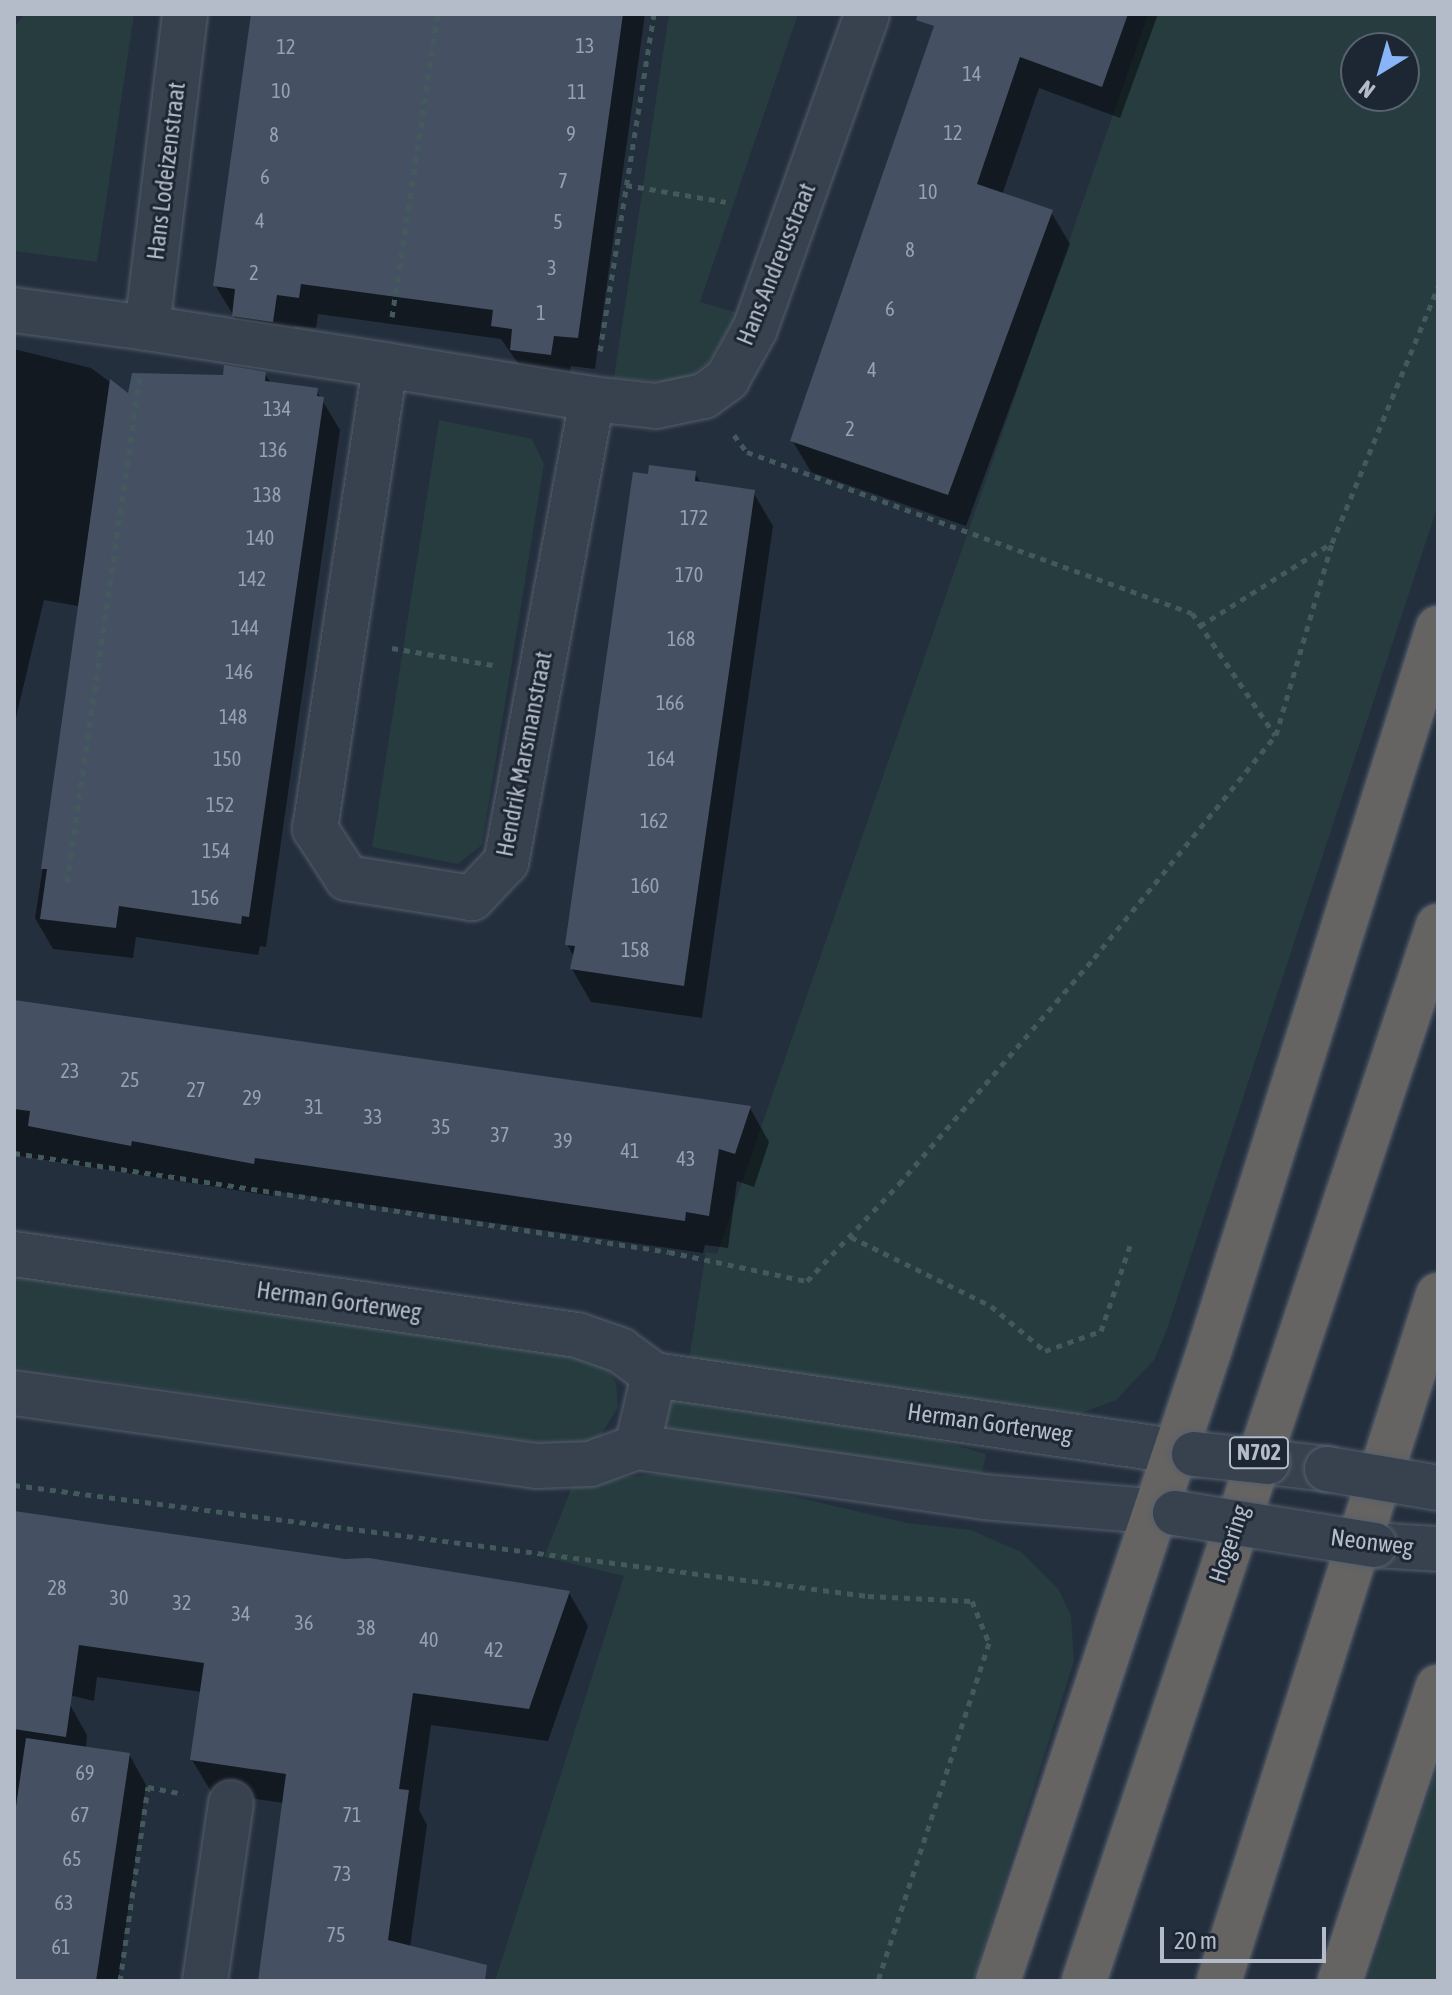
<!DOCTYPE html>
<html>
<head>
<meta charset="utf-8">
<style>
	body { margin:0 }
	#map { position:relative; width:1452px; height:1995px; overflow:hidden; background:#242f3e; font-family:"Asap Condensed",sans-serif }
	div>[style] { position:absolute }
	.green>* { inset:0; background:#263c3f }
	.shadow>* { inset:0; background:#0007 }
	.building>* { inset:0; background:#455162 }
	.path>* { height:5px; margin-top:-2.5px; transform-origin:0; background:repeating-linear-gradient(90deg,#44595c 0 6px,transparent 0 12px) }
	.roads { filter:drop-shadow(0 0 2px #565f6c) drop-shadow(0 0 2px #565f6c) }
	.minor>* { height:44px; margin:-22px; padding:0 22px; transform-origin:22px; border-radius:22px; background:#38414e }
	.trunk>* { height:44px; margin:-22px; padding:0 22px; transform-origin:22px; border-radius:22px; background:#656462 }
	.bridges { filter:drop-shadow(0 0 2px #565f6c) drop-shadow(0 0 2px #565f6c) }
	.minor-bridge>* { height:44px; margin:-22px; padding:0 22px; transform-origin:22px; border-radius:22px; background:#38414e }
	span { translate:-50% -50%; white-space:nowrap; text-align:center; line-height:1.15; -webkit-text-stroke:6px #1d2633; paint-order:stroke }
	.number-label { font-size:20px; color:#98a1af }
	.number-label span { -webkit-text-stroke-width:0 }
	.shield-label span { padding:2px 6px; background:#1d2633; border:2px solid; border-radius:6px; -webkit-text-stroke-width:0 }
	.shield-label { font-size:22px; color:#b4bcc9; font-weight:700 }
	.street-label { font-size:24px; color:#b4bcc9 }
	.frame { position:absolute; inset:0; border:16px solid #b4bcc9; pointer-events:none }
	.north { position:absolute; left:1340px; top:32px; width:80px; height:80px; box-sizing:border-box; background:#1d2633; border:2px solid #59626f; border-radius:50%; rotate:217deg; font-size:22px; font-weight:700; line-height:32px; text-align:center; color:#b4bcc9 }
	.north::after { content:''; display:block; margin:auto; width:28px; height:36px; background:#8ab4f8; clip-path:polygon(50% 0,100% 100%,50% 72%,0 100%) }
	.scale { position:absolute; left:1160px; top:1927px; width:166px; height:36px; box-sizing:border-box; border:4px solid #b4bcc9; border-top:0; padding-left:10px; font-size:24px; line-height:28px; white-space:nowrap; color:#b4bcc9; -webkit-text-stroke:6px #1d2633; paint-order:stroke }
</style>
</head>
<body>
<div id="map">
	<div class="green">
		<div style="clip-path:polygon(25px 14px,134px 14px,97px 262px,14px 251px,14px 27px)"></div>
		<div style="clip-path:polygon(669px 14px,798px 14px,700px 302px,738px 313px,707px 364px,678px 383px,614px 378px)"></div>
		<div style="clip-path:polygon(evenodd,1148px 14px,1438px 14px,1438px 505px,1166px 1332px,1154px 1360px,1116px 1400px,1063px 1420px,689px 1360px,706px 1252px,717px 1254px,1148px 14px,1356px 48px,1404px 48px,1404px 96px,1356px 96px,1356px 48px)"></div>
		<div style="clip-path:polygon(439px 420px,532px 439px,544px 464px,482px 845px,458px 864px,372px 847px)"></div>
		<div style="clip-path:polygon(14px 1271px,568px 1352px,604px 1363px,616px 1383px,618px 1407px,599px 1438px,587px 1445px,559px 1445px,14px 1367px)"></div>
		<div style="clip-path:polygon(670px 1396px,899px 1429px,986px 1454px,982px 1473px,675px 1432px,662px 1420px)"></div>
		<div style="clip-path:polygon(686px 1471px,907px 1523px,971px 1530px,1021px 1552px,1059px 1590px,1071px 1616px,1074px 1661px,973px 1981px,495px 1981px,624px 1576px,544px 1557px,574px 1482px)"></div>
		<div style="clip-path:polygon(1438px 1765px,1438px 1981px,1367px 1981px)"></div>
	</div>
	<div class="shadow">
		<div style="clip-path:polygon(254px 14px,645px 14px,595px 369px,571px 366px,568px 386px,530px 380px,501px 339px,318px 314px,316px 328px,294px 326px,291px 353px,252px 346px,215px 285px)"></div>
		<div style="clip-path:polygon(940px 14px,1158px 14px,1120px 118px,1039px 88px,1002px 195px,1051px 212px,1070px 244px,966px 526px,811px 472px,792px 440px)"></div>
		<div style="clip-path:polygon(14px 349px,91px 368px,129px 396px,265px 374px,271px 383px,316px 390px,340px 430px,266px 947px,260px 946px,258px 955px,136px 937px,133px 958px,53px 949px,35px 918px,83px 607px,44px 600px,14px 726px)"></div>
		<div style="clip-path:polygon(695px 473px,701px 484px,753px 492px,773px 526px,702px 1018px,591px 1002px,572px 969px,574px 957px,567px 944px)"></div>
		<div style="clip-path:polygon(14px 1002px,750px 1108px,769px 1142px,754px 1187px,737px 1181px,728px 1248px,705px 1245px,703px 1253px,273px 1191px,273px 1196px,14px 1155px)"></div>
		<div style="clip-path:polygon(14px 1513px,569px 1593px,588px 1626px,548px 1741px,431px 1725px,419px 1810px,427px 1825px,410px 1948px,466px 1981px,259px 1981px,284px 1803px,212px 1793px,192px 1760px,202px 1692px,97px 1677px,94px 1701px,14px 1682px)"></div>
		<div style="clip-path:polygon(14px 1702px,70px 1705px,87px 1735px,86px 1748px,129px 1754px,146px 1785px,118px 1981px,14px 1981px)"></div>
	</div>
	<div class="building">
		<div style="clip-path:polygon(251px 14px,623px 14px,578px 338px,554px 336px,551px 355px,510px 350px,512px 329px,491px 326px,493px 310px,301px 284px,299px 298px,277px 295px,273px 322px,232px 316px,235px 289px,213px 286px)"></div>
		<div style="clip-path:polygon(918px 14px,1128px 14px,1102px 87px,1020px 57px,977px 184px,1053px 210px,948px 495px,790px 441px,934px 26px,916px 20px)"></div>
		<div style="clip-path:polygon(224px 365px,266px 372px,265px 381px,318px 388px,317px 396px,324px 397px,249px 917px,242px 916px,241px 924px,119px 906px,116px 928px,40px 919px,47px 869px,41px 869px,110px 379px,128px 393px,132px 373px,223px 375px)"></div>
		<div style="clip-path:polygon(649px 465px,696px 471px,695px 481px,755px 490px,684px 986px,570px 969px,575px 946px,565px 945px,633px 472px,648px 474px)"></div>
		<div style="clip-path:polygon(14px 1000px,662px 1093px,751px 1106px,735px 1154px,719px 1149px,709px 1216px,686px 1212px,685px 1221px,255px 1158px,254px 1164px,132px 1141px,131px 1146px,28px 1126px,30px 1111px,14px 1109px)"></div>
		<div style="clip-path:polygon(14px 1511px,345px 1559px,369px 1558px,570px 1591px,529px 1709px,413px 1693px,399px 1789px,409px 1790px,388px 1940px,487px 1965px,485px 1981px,258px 1981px,286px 1774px,190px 1760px,204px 1663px,79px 1645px,66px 1737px,14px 1729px)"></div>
		<div style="clip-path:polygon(26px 1738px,130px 1753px,96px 1981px,14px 1981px,14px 1820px)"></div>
	</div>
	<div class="path">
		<div style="left:626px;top:185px;width:101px;rotate:9.6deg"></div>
		<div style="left:392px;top:317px;width:306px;rotate:-81.4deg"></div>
		<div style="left:600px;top:351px;width:341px;rotate:-80.9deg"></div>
		<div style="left:734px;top:435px;width:21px;rotate:53deg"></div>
		<div style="left:747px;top:452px;width:473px;rotate:19.9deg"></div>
		<div style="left:1192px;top:613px;width:148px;rotate:55.8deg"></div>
		<div style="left:1200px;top:626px;width:156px;rotate:-32.2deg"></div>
		<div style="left:1332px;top:543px;width:277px;rotate:-67.5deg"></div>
		<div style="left:392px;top:648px;width:102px;rotate:9.6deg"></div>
		<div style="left:67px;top:882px;width:511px;rotate:-81.79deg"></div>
		<div style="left:14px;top:1153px;width:662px;rotate:8.59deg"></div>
		<div style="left:669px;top:1252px;width:141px;rotate:11.9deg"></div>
		<div style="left:807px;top:1281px;width:134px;rotate:-46.5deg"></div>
		<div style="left:899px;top:1184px;width:298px;rotate:-49.2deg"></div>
		<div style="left:1094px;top:958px;width:288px;rotate:-50.8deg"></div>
		<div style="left:1276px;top:735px;width:200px;rotate:-73.7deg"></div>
		<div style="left:851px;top:1237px;width:156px;rotate:26.2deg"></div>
		<div style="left:991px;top:1306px;width:70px;rotate:39.8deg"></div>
		<div style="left:1045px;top:1351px;width:59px;rotate:-19.7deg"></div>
		<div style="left:1101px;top:1331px;width:96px;rotate:-71.2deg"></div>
		<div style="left:14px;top:1485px;width:861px;rotate:7.41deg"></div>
		<div style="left:868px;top:1596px;width:104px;rotate:2.8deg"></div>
		<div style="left:972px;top:1601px;width:45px;rotate:68deg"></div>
		<div style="left:989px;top:1643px;width:356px;rotate:108.2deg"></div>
		<div style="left:120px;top:1981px;width:196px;rotate:-81.8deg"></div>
		<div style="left:148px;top:1787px;width:36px;rotate:11deg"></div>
	</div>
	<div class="roads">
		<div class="minor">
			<div style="left:14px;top:310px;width:134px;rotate:7.7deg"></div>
			<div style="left:147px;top:328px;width:241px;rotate:8.8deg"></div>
			<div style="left:385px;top:365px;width:210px;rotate:9.3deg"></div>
			<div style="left:592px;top:399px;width:471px;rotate:100.5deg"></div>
			<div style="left:506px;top:862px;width:50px;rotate:133.4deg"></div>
			<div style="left:472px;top:898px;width:127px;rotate:-170.9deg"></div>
			<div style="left:347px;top:878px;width:59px;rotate:-123.1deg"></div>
			<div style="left:315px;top:829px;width:469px;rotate:-81.4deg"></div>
			<div style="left:147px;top:328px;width:316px;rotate:-83.1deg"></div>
			<div style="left:592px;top:399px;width:64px;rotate:6.2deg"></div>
			<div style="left:656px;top:406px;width:49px;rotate:-11.8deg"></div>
			<div style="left:704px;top:396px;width:29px;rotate:-36deg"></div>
			<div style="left:727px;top:379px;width:57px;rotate:-60.8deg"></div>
			<div style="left:755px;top:329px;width:334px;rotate:-70.4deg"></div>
			<div style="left:14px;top:1254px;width:569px;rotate:8.19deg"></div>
			<div style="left:577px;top:1335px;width:46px;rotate:19.2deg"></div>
			<div style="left:620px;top:1350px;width:42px;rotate:36.3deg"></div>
			<div style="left:654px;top:1375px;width:546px;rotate:8.32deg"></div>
			<div style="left:14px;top:1393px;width:528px;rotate:7.95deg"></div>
			<div style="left:537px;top:1466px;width:53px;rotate:-2.2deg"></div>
			<div style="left:590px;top:1464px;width:50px;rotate:-19.9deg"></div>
			<div style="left:637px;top:1447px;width:350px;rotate:8.2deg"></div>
			<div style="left:983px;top:1497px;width:193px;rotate:4.8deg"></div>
			<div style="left:637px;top:1447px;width:74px;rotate:-76.7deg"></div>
			<div style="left:1268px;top:1462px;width:59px;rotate:6.8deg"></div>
			<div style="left:1374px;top:1545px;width:64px;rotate:3.6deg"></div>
			<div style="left:205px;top:1981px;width:180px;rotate:-81.7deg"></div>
		</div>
		<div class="trunk">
			<div style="left:998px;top:1981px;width:671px;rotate:-71.48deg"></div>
			<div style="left:1211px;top:1345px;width:752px;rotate:-72.43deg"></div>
			<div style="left:1084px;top:1981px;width:1113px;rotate:-71.45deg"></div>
			<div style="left:1219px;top:1981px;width:720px;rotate:-72.29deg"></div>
			<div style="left:1340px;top:1981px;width:310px;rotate:-71.6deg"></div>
		</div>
	</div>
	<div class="bridges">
		<div class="minor-bridge">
			<div style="left:1194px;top:1454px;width:74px;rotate:6.2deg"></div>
			<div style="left:1327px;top:1469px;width:113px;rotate:9.7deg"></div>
			<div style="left:1175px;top:1513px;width:202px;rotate:9.1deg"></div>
		</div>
	</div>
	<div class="number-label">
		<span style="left:585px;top:45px">13</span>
		<span style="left:286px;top:46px">12</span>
		<span style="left:972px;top:73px">14</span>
		<span style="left:281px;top:90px">10</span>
		<span style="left:577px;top:91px">11</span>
		<span style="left:953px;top:132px">12</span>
		<span style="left:571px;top:133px">9</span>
		<span style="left:274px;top:134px">8</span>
		<span style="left:265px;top:176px">6</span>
		<span style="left:563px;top:180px">7</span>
		<span style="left:928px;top:191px">10</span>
		<span style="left:260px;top:220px">4</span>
		<span style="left:558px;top:221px">5</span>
		<span style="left:910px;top:249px">8</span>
		<span style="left:552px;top:267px">3</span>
		<span style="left:254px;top:272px">2</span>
		<span style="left:890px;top:308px">6</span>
		<span style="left:541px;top:312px">1</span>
		<span style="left:872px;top:369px">4</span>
		<span style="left:277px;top:408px">134</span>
		<span style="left:850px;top:428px">2</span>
		<span style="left:273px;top:449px">136</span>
		<span style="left:267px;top:494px">138</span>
		<span style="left:694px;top:517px">172</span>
		<span style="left:260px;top:537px">140</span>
		<span style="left:689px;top:574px">170</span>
		<span style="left:252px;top:578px">142</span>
		<span style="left:245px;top:627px">144</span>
		<span style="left:681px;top:638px">168</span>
		<span style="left:239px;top:671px">146</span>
		<span style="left:670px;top:702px">166</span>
		<span style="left:233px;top:716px">148</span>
		<span style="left:227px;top:758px">150</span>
		<span style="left:661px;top:758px">164</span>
		<span style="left:220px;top:804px">152</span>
		<span style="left:654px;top:820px">162</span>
		<span style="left:216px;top:850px">154</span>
		<span style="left:645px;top:885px">160</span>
		<span style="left:205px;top:897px">156</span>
		<span style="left:635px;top:949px">158</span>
		<span style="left:70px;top:1070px">23</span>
		<span style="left:130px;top:1079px">25</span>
		<span style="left:196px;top:1089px">27</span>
		<span style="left:252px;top:1097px">29</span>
		<span style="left:314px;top:1106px">31</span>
		<span style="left:373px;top:1116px">33</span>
		<span style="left:441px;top:1126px">35</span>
		<span style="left:500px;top:1134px">37</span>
		<span style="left:563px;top:1140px">39</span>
		<span style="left:630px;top:1150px">41</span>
		<span style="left:686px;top:1158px">43</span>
		<span style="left:57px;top:1587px">28</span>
		<span style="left:119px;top:1597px">30</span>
		<span style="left:182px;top:1602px">32</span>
		<span style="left:241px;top:1613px">34</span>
		<span style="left:304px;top:1622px">36</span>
		<span style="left:366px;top:1627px">38</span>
		<span style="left:429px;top:1639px">40</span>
		<span style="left:494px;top:1649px">42</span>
		<span style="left:85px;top:1772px">69</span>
		<span style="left:80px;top:1814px">67</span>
		<span style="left:352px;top:1814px">71</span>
		<span style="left:72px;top:1858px">65</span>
		<span style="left:342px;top:1873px">73</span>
		<span style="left:64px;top:1902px">63</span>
		<span style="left:336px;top:1934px">75</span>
		<span style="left:61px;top:1946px">61</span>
	</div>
	<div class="shield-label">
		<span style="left:1259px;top:1453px">N702</span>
	</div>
	<div class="street-label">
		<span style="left:166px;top:171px;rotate:-83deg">Hans Lodeizenstraat</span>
		<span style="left:776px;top:264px;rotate:-68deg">Hans Andreusstraat</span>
		<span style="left:524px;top:754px;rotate:-79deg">Hendrik Marsmanstraat</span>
		<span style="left:339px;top:1301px;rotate:8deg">Herman Gorterweg</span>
		<span style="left:990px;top:1423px;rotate:8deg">Herman Gorterweg</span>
		<span style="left:1372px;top:1542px;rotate:7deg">Neonweg</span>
		<span style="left:1229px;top:1544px;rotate:-72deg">Hogering</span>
	</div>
	<div class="frame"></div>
	<div class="north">N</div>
	<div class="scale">20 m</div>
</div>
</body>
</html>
